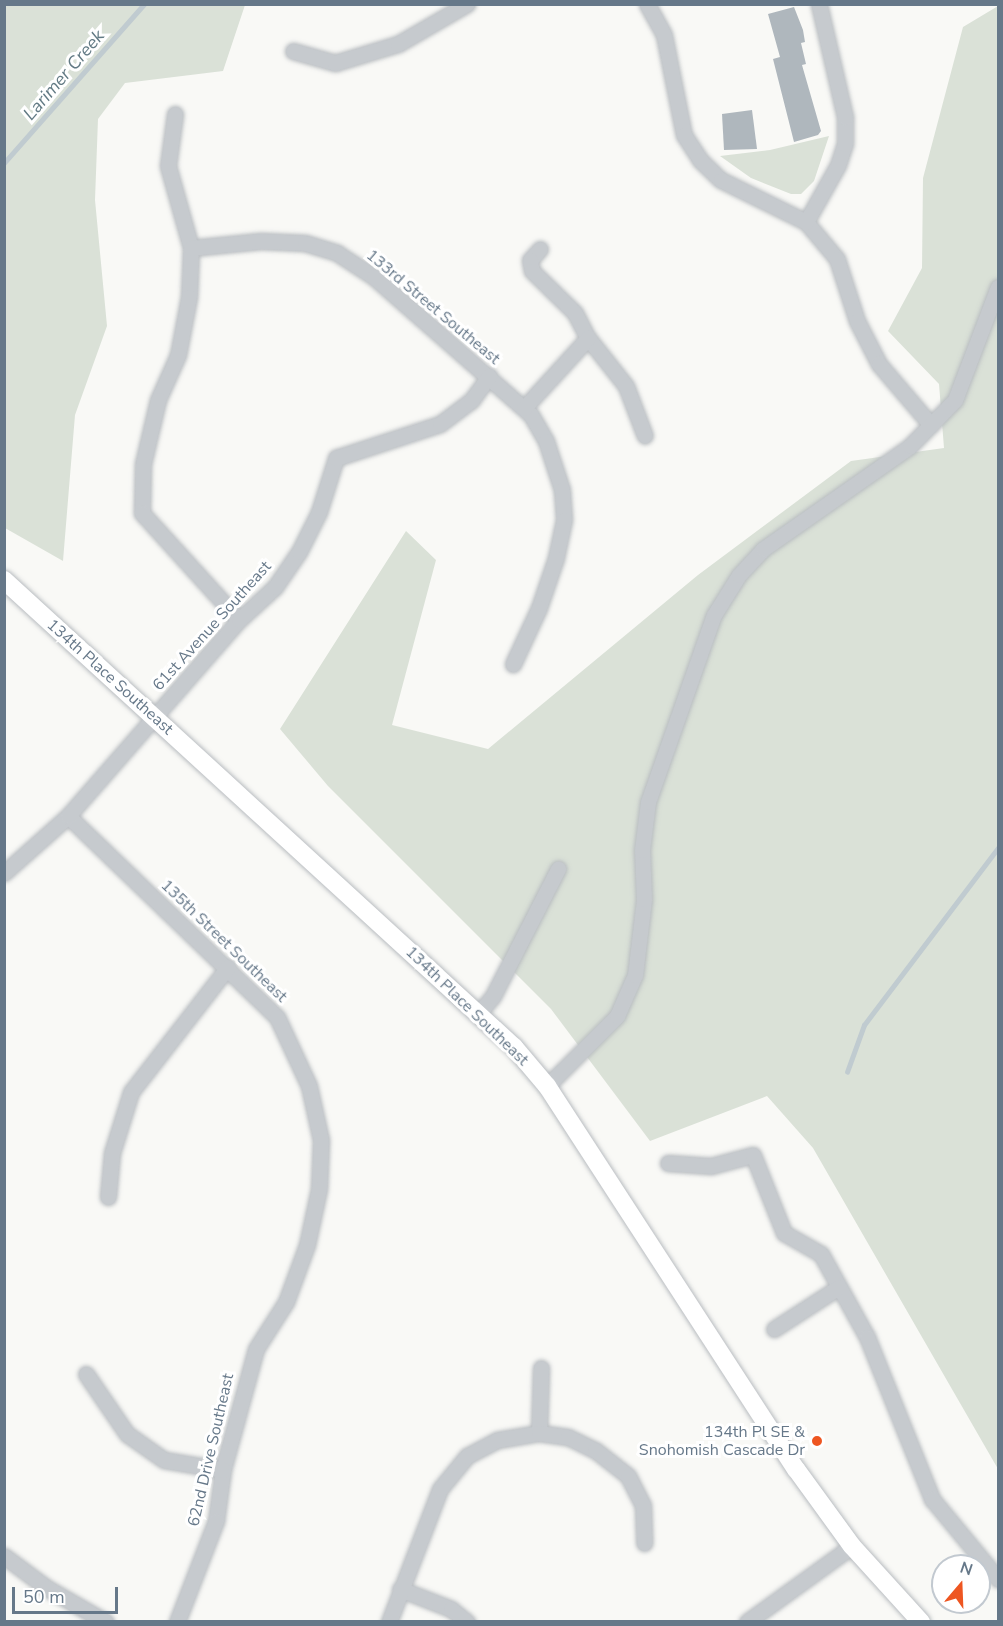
<!DOCTYPE html>
<html>
<head>
<meta charset="utf-8">
<style>
	body { margin:0 }
	#map { position:relative; width:1003px; height:1626px; overflow:hidden; background:#f9f9f6; font-family:"Nunito Sans",sans-serif }
	div>[style] { position:absolute }
	.green>* { inset:0; background:#dae1d7 }
	.stream>* { height:4.5px; margin:-2.25px; padding:0 2.25px; transform-origin:2.25px; border-radius:2.25px; background:#c0cbd0 }
	.building>* { inset:0; background:#afb7bd }
	.roads { filter:drop-shadow(0 0 2px #b9bdc1) drop-shadow(0 0 2px #b9bdc1) }
	.minor>* { height:15px; margin:-7.5px; padding:0 7.5px; transform-origin:7.5px; border-radius:7.5px; background:#c6cace }
	.major>* { height:18px; margin:-9px; padding:0 9px; transform-origin:9px; border-radius:9px; background:#fff }
	.dots>* { width:16px; height:16px; translate:-50% -50%; box-sizing:border-box; border:3px solid #fff; border-radius:50% }
	span { translate:-50% -50%; white-space:nowrap; text-align:center; line-height:1.15; -webkit-text-stroke:6px #fff; paint-order:stroke }
	.street-label { font-size:16px; color:#667889 }
	.poi-label { font-size:16px; color:#667889 }
	.right { translate:-100% -50%; text-align:right }
	.water-label { font-size:18px; color:#627a84; font-style:italic }
	.frame { position:absolute; inset:0; border:6px solid #667889; pointer-events:none }
	.north { position:absolute; left:931px; top:1554px; width:60px; height:60px; box-sizing:border-box; background:#fff; border:2px solid #c2c9d0; border-radius:50%; rotate:19deg; font-size:16px; font-weight:700; line-height:24px; text-align:center; color:#667889 }
	.north::after { content:''; display:block; margin:auto; width:21px; height:27px; background:#ee5621; clip-path:polygon(50% 0,100% 100%,50% 72%,0 100%) }
	.scale { position:absolute; left:12px; top:1587px; width:106px; height:27px; box-sizing:border-box; border:3px solid #667889; border-top:0; padding-left:8px; font-size:18px; line-height:21px; white-space:nowrap; color:#667889; -webkit-text-stroke:4px #fff; paint-order:stroke }
</style>
</head>
<body>
<div id="map">
	<div class="green">
		<div style="clip-path:polygon(5px 4px,245px 5px,223px 71px,125px 83px,98px 119px,95px 200px,107px 326px,75px 415px,63px 561px,5px 528px)"></div>
		<div style="clip-path:polygon(998px 6px,998px 1469px,813px 1148px,767px 1096px,650px 1141px,551px 1009px,328px 786px,280px 729px,406px 531px,436px 560px,392px 725px,488px 749px,698px 575px,851px 461px,944px 448px,939px 384px,888px 331px,922px 268px,923px 178px,963px 27px)"></div>
		<div style="clip-path:polygon(829px 136px,814px 181px,801px 194px,791px 194px,751px 178px,720px 156px,770px 150px)"></div>
	</div>
	<div class="stream">
		<div style="left:4px;top:163px;width:212px;rotate:-48.6deg"></div>
		<div style="left:847px;top:1072px;width:50px;rotate:-70.1deg"></div>
		<div style="left:864px;top:1025px;width:222px;rotate:-52.9deg"></div>
	</div>
	<div class="building">
		<div style="clip-path:polygon(794px 7px,803px 30px,805px 42px,801px 43px,806px 64px,802px 65px,821px 131px,818px 135px,794px 142px,773px 59px,780px 57px,768px 14px)"></div>
		<div style="clip-path:polygon(752px 110px,757px 149px,724px 150px,722px 114px)"></div>
	</div>
	<div class="roads">
		<div class="minor">
			<div style="left:647px;top:4px;width:35px;rotate:61deg"></div>
			<div style="left:664px;top:35px;width:102px;rotate:78.7deg"></div>
			<div style="left:684px;top:135px;width:30px;rotate:57deg"></div>
			<div style="left:700px;top:160px;width:29px;rotate:44deg"></div>
			<div style="left:721px;top:180px;width:95px;rotate:26.3deg"></div>
			<div style="left:806px;top:222px;width:48px;rotate:50deg"></div>
			<div style="left:837px;top:259px;width:65px;rotate:72.1deg"></div>
			<div style="left:857px;top:321px;width:48px;rotate:62.9deg"></div>
			<div style="left:879px;top:364px;width:80px;rotate:49.6deg"></div>
			<div style="left:293px;top:51px;width:44px;rotate:15.9deg"></div>
			<div style="left:335px;top:63px;width:66px;rotate:-16.8deg"></div>
			<div style="left:398px;top:44px;width:80px;rotate:-30.1deg"></div>
			<div style="left:175px;top:114px;width:52px;rotate:97.7deg"></div>
			<div style="left:168px;top:166px;width:85px;rotate:74.3deg"></div>
			<div style="left:191px;top:248px;width:49px;rotate:92.3deg"></div>
			<div style="left:189px;top:297px;width:59px;rotate:100.7deg"></div>
			<div style="left:178px;top:355px;width:49px;rotate:114deg"></div>
			<div style="left:158px;top:400px;width:66px;rotate:103.2deg"></div>
			<div style="left:143px;top:464px;width:49px;rotate:91.2deg"></div>
			<div style="left:142px;top:513px;width:144px;rotate:47.8deg"></div>
			<div style="left:806px;top:222px;width:65px;rotate:-60.7deg"></div>
			<div style="left:838px;top:165px;width:22px;rotate:-72deg"></div>
			<div style="left:845px;top:144px;width:27px;rotate:-90deg"></div>
			<div style="left:845px;top:117px;width:116px;rotate:-103deg"></div>
			<div style="left:191px;top:248px;width:70px;rotate:-5.7deg"></div>
			<div style="left:261px;top:241px;width:44px;rotate:2.6deg"></div>
			<div style="left:305px;top:243px;width:34px;rotate:17deg"></div>
			<div style="left:337px;top:253px;width:44px;rotate:33deg"></div>
			<div style="left:374px;top:277px;width:209px;rotate:41.3deg"></div>
			<div style="left:531px;top:415px;width:30px;rotate:60deg"></div>
			<div style="left:546px;top:441px;width:52px;rotate:71.9deg"></div>
			<div style="left:562px;top:490px;width:30px;rotate:86deg"></div>
			<div style="left:564px;top:520px;width:39px;rotate:102deg"></div>
			<div style="left:556px;top:558px;width:53px;rotate:108.8deg"></div>
			<div style="left:539px;top:608px;width:62px;rotate:114.9deg"></div>
			<div style="left:540px;top:249px;width:15px;rotate:132deg"></div>
			<div style="left:530px;top:260px;width:11px;rotate:80deg"></div>
			<div style="left:532px;top:271px;width:60px;rotate:44.3deg"></div>
			<div style="left:575px;top:313px;width:28px;rotate:63deg"></div>
			<div style="left:588px;top:338px;width:61px;rotate:51.6deg"></div>
			<div style="left:626px;top:386px;width:53px;rotate:69.2deg"></div>
			<div style="left:524px;top:408px;width:95px;rotate:-47.6deg"></div>
			<div style="left:68px;top:816px;width:290px;rotate:43.9deg"></div>
			<div style="left:277px;top:1017px;width:76px;rotate:65.1deg"></div>
			<div style="left:309px;top:1086px;width:55px;rotate:77.5deg"></div>
			<div style="left:321px;top:1140px;width:49px;rotate:92.3deg"></div>
			<div style="left:319px;top:1189px;width:57px;rotate:102.1deg"></div>
			<div style="left:307px;top:1245px;width:61px;rotate:110.2deg"></div>
			<div style="left:286px;top:1302px;width:56px;rotate:122.6deg"></div>
			<div style="left:256px;top:1349px;width:125px;rotate:105.3deg"></div>
			<div style="left:223px;top:1470px;width:51px;rotate:97.8deg"></div>
			<div style="left:216px;top:1521px;width:108px;rotate:111.1deg"></div>
			<div style="left:4px;top:873px;width:86px;rotate:-41.7deg"></div>
			<div style="left:68px;top:816px;width:260px;rotate:-48.9deg"></div>
			<div style="left:239px;top:620px;width:49px;rotate:-42.5deg"></div>
			<div style="left:275px;top:587px;width:42px;rotate:-55.6deg"></div>
			<div style="left:299px;top:552px;width:45px;rotate:-63.4deg"></div>
			<div style="left:319px;top:512px;width:57px;rotate:-72.5deg"></div>
			<div style="left:336px;top:458px;width:109px;rotate:-18.1deg"></div>
			<div style="left:440px;top:424px;width:39px;rotate:-37deg"></div>
			<div style="left:471px;top:401px;width:31px;rotate:-54deg"></div>
			<div style="left:478px;top:1014px;width:23px;rotate:-50deg"></div>
			<div style="left:493px;top:996px;width:143px;rotate:-62.9deg"></div>
			<div style="left:547px;top:1086px;width:99px;rotate:-45deg"></div>
			<div style="left:617px;top:1016px;width:45px;rotate:-66.3deg"></div>
			<div style="left:635px;top:975px;width:77px;rotate:-83.2deg"></div>
			<div style="left:644px;top:899px;width:49px;rotate:-92.3deg"></div>
			<div style="left:642px;top:850px;width:48px;rotate:-82.9deg"></div>
			<div style="left:648px;top:802px;width:198px;rotate:-70.6deg"></div>
			<div style="left:714px;top:615px;width:47px;rotate:-58deg"></div>
			<div style="left:739px;top:575px;width:35px;rotate:-47deg"></div>
			<div style="left:763px;top:549px;width:179px;rotate:-35deg"></div>
			<div style="left:910px;top:446px;width:64px;rotate:-45.6deg"></div>
			<div style="left:955px;top:400px;width:121px;rotate:-69.2deg"></div>
			<div style="left:668px;top:1163px;width:43px;rotate:4deg"></div>
			<div style="left:711px;top:1166px;width:43px;rotate:-14.7deg"></div>
			<div style="left:753px;top:1155px;width:84px;rotate:68.3deg"></div>
			<div style="left:784px;top:1233px;width:43px;rotate:29.6deg"></div>
			<div style="left:821px;top:1254px;width:95px;rotate:61deg"></div>
			<div style="left:867px;top:1337px;width:175px;rotate:68.1deg"></div>
			<div style="left:932px;top:1499px;width:104px;rotate:50.5deg"></div>
			<div style="left:108px;top:1197px;width:44px;rotate:-84.8deg"></div>
			<div style="left:112px;top:1153px;width:64px;rotate:-72.7deg"></div>
			<div style="left:131px;top:1092px;width:158px;rotate:-52.2deg"></div>
			<div style="left:774px;top:1329px;width:77px;rotate:-32.9deg"></div>
			<div style="left:86px;top:1374px;width:73px;rotate:55.7deg"></div>
			<div style="left:127px;top:1434px;width:45px;rotate:35.1deg"></div>
			<div style="left:164px;top:1460px;width:60px;rotate:9.6deg"></div>
			<div style="left:539px;top:1433px;width:65px;rotate:-88.2deg"></div>
			<div style="left:4px;top:1556px;width:54px;rotate:36.7deg"></div>
			<div style="left:47px;top:1588px;width:68px;rotate:30deg"></div>
			<div style="left:400px;top:1589px;width:55px;rotate:21.4deg"></div>
			<div style="left:451px;top:1609px;width:21px;rotate:39deg"></div>
			<div style="left:389px;top:1622px;width:142px;rotate:-69deg"></div>
			<div style="left:440px;top:1489px;width:43px;rotate:-50.7deg"></div>
			<div style="left:467px;top:1456px;width:34px;rotate:-28deg"></div>
			<div style="left:497px;top:1440px;width:43px;rotate:-9.5deg"></div>
			<div style="left:539px;top:1433px;width:29px;rotate:8deg"></div>
			<div style="left:568px;top:1437px;width:30px;rotate:26deg"></div>
			<div style="left:595px;top:1450px;width:42px;rotate:38.2deg"></div>
			<div style="left:628px;top:1476px;width:33px;rotate:63deg"></div>
			<div style="left:643px;top:1505px;width:38px;rotate:88deg"></div>
			<div style="left:747px;top:1622px;width:130px;rotate:-35.9deg"></div>
		</div>
		<div class="major">
			<div style="left:4px;top:580px;width:692px;rotate:42.48deg"></div>
			<div style="left:514px;top:1047px;width:51px;rotate:49.8deg"></div>
			<div style="left:547px;top:1086px;width:457px;rotate:57deg"></div>
			<div style="left:796px;top:1469px;width:95px;rotate:54deg"></div>
			<div style="left:852px;top:1546px;width:103px;rotate:47.8deg"></div>
		</div>
	</div>
	<div class="dots">
		<div style="left:817px;top:1441px;background:#ee5621"></div>
	</div>
	<div class="street-label">
		<span style="left:433px;top:307px;rotate:40deg">133rd Street Southeast</span>
		<span style="left:212px;top:626px;rotate:-48deg">61st Avenue Southeast</span>
		<span style="left:110px;top:677px;rotate:42deg">134th Place Southeast</span>
		<span style="left:224px;top:941px;rotate:44deg">135th Street Southeast</span>
		<span style="left:467px;top:1006px;rotate:44deg">134th Place Southeast</span>
		<span style="left:211px;top:1450px;rotate:-77deg">62nd Drive Southeast</span>
	</div>
	<div class="poi-label">
		<span class="right" style="left:805px;top:1441px">134th Pl SE &amp;<br>Snohomish Cascade Dr</span>
	</div>
	<div class="water-label">
		<span style="left:64px;top:75px;rotate:-49deg">Larimer Creek</span>
	</div>
	<div class="frame"></div>
	<div class="north">N</div>
	<div class="scale">50 m</div>
</div>
</body>
</html>
